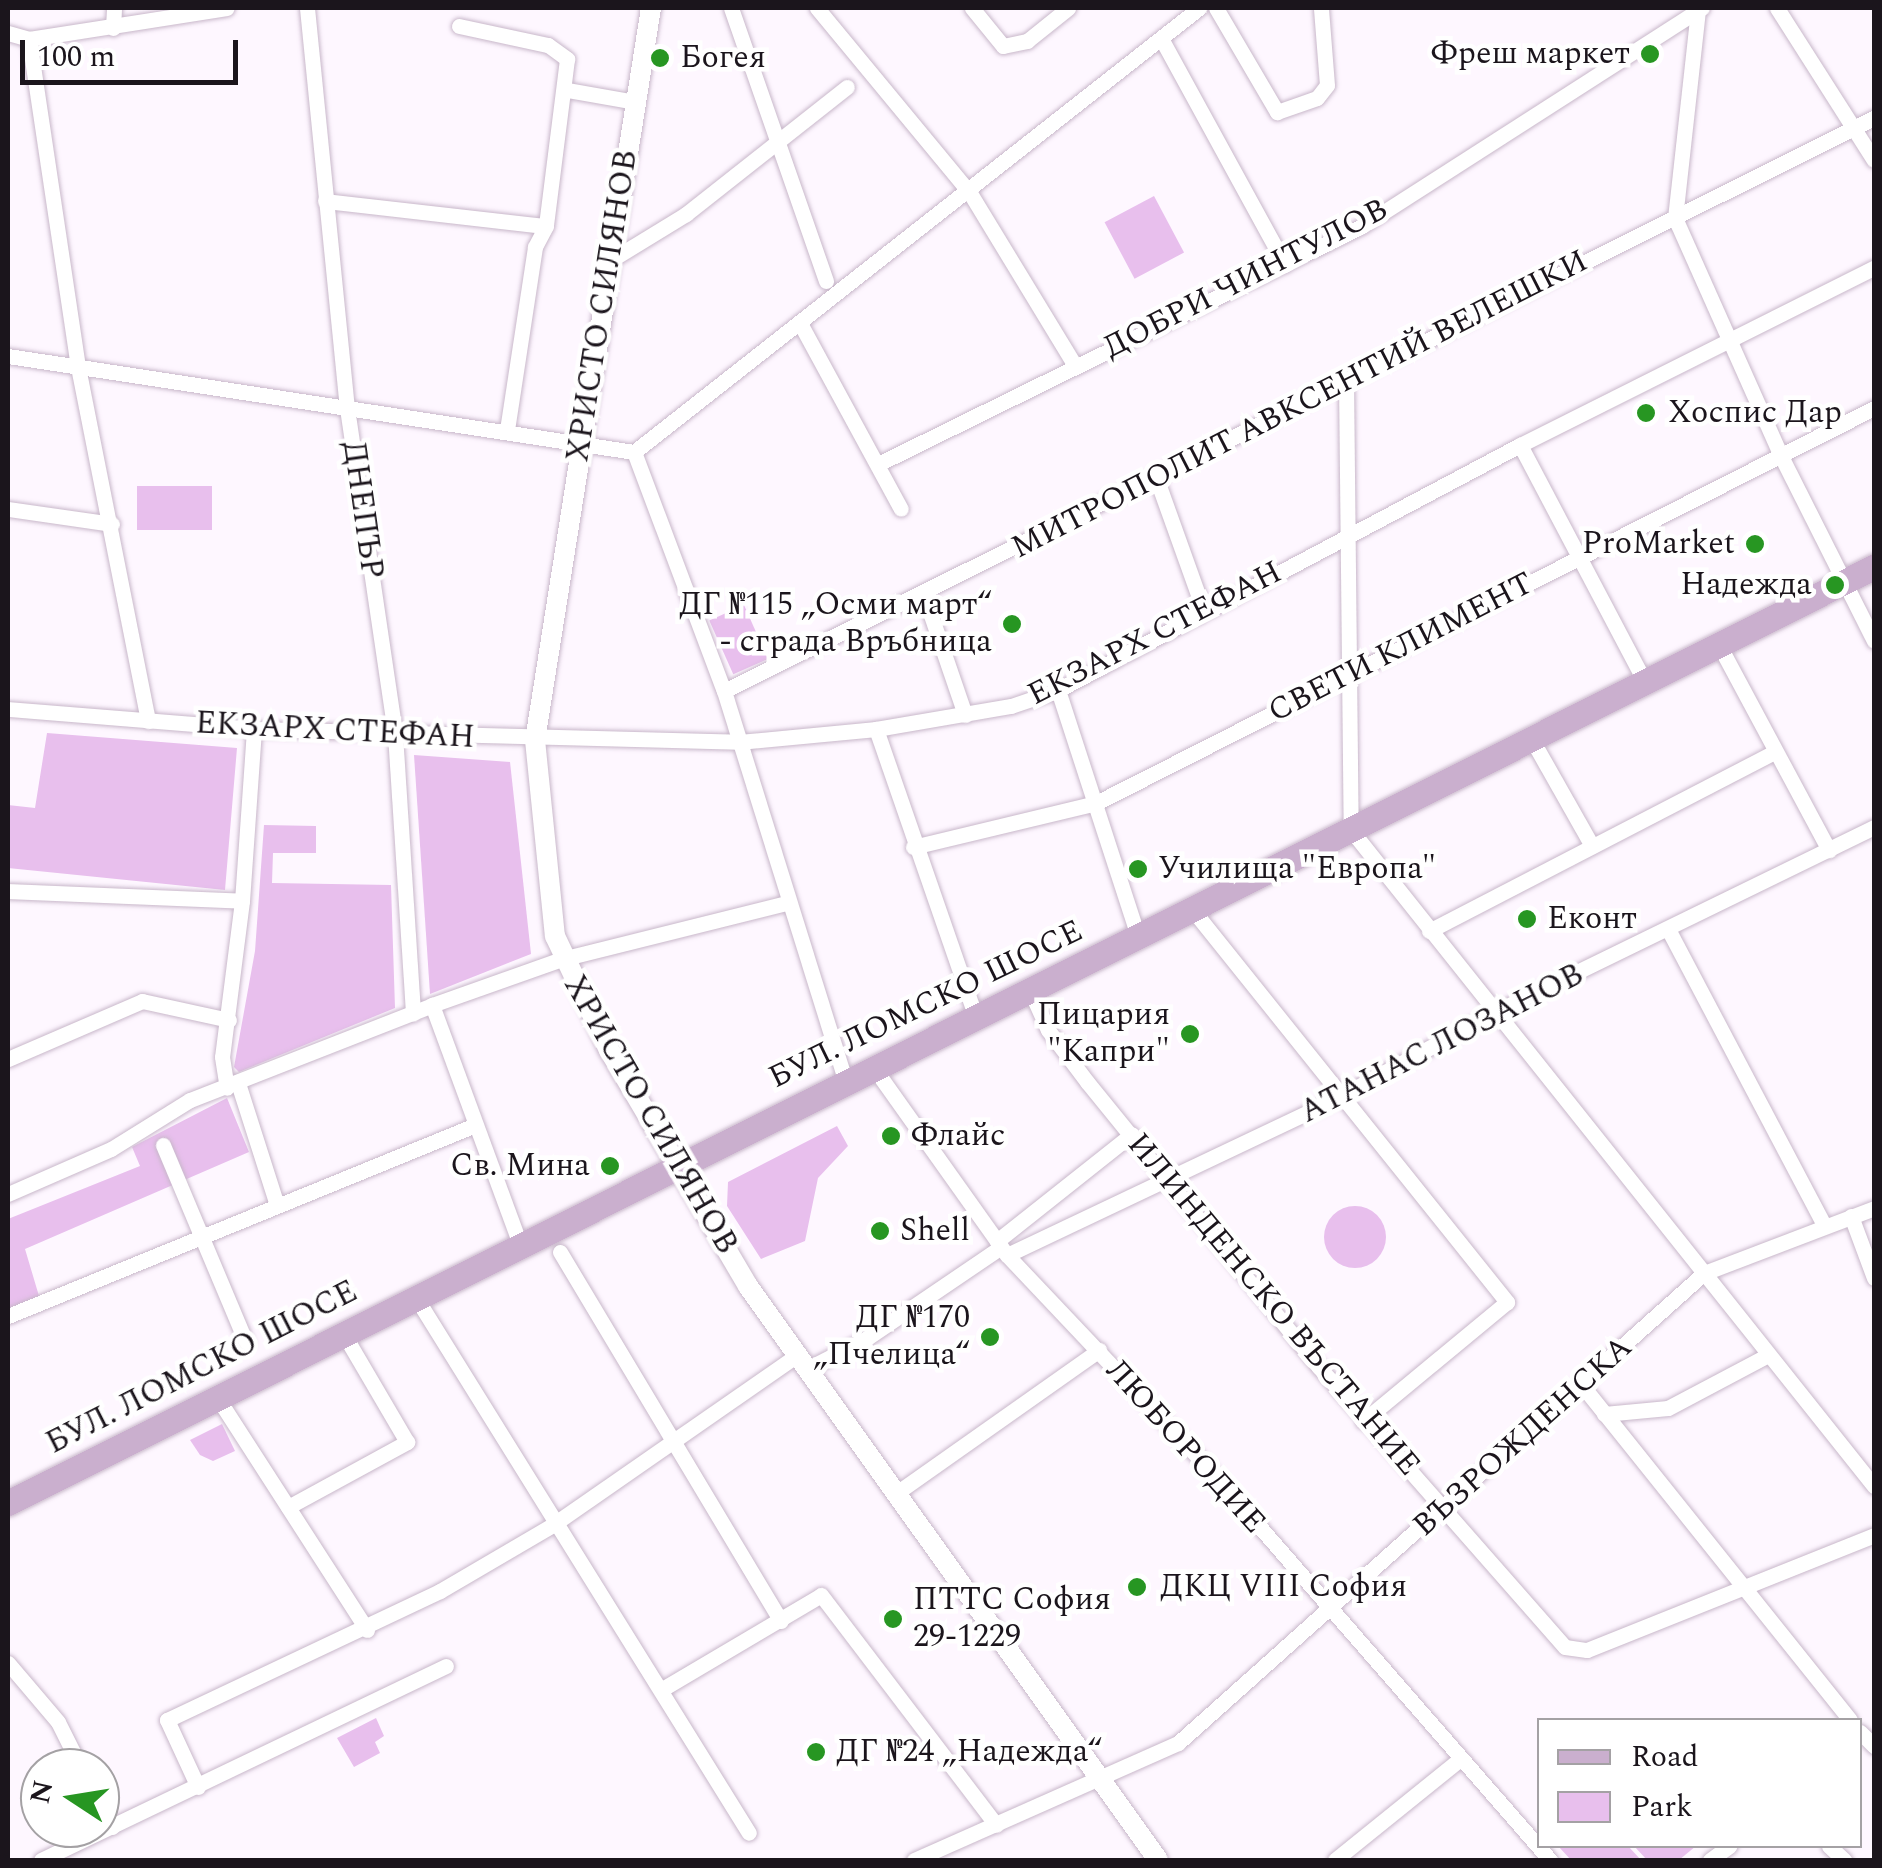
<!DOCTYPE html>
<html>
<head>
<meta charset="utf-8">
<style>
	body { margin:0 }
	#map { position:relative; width:1882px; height:1868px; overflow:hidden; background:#fef7ff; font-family:Spectral,serif }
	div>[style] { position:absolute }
	.green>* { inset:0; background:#e8bfed; transform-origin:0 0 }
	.round { border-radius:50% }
	.roads { filter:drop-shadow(0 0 2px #c8b7ca) drop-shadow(0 0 2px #c8b7ca) }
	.minor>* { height:15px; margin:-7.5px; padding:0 7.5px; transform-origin:7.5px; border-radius:7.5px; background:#fff }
	.tertiary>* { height:20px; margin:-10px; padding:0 10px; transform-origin:10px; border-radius:10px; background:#fff }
	.primary>* { height:25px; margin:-12.5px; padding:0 12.5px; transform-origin:12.5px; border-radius:12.5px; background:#caafce }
	.dots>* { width:28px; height:28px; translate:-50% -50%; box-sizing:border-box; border:5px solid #fff; border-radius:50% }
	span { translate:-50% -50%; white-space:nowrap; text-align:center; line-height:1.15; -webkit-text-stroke:9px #fff; paint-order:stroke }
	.poi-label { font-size:32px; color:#1b151c }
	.right { translate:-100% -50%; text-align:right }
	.left { translate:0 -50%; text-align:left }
	.street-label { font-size:32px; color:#1b151c }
	.frame { position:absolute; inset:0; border:10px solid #1b151c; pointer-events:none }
	.legend { position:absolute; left:1537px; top:1718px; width:325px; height:130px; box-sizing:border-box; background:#fff; border:2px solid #a4a1a4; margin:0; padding:12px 18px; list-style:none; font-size:30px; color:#1b151c }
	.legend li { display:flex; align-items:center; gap:20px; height:50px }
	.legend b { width:50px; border:2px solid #a4a1a4 }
	.north { position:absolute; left:20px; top:1748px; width:100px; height:100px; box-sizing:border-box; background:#fff; border:2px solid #a4a1a4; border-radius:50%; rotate:282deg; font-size:28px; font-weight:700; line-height:40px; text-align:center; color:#1b151c }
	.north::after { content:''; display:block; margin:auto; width:35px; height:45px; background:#279622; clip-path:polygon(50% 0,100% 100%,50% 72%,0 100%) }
	.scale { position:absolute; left:20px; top:40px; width:218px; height:45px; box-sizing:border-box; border:5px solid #1b151c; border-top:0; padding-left:12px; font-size:30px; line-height:35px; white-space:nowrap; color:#1b151c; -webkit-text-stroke:8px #fff; paint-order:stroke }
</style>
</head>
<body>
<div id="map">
	<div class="green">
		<div style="left:1154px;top:196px;width:64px;height:56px;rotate:62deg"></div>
		<div style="left:137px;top:486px;width:75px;height:44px"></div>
		<div style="left:744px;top:605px;width:59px;height:38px;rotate:66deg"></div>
		<div style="clip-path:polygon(47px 733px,237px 748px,225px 890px,8px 868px,8px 805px,35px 808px)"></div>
		<div style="clip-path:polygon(414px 755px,510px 762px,531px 954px,430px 994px)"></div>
		<div style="clip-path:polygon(264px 825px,316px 826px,316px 853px,273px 853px,272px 883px,391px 885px,395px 1008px,239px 1072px,234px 1067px,255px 951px)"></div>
		<div style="clip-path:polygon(227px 1098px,249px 1152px,25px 1249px,39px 1296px,8px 1309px,8px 1219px,140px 1166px,132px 1147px)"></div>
		<div style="clip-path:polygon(837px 1126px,848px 1146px,818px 1178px,805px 1241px,761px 1259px,727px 1206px,728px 1182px)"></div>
		<div class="round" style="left:1324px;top:1206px;width:62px;height:62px"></div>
		<div style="clip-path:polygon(222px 1424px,235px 1451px,213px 1461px,200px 1455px,190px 1440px)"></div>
		<div style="clip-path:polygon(376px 1718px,384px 1736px,375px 1742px,380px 1753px,354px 1767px,337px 1738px)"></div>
		<div style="clip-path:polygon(1558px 1846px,1628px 1846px,1641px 1860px,1571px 1860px)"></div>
		<div style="clip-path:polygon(1634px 1846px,1696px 1846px,1679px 1860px,1647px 1860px)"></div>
	</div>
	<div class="roads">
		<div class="minor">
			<div style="left:307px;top:8px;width:402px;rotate:84.3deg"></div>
			<div style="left:347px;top:408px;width:330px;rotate:81.6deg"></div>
			<div style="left:395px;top:734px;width:280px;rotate:86.3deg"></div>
			<div style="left:731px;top:8px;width:289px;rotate:70.8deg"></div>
			<div style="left:817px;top:8px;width:240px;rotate:50.4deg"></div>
			<div style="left:970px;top:193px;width:202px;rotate:58.7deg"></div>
			<div style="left:972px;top:8px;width:49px;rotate:50.8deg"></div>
			<div style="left:1003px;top:46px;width:25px;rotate:-12deg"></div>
			<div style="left:1027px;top:41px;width:53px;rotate:-38.8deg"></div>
			<div style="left:1216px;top:8px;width:121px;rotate:59.6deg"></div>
			<div style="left:1277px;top:112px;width:42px;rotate:-19.3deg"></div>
			<div style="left:1317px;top:98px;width:16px;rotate:-52deg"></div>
			<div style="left:1327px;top:85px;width:77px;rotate:-94.5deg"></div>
			<div style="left:1777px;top:8px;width:180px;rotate:57.5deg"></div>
			<div style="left:1698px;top:10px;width:209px;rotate:96.3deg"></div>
			<div style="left:1675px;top:218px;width:258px;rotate:66deg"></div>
			<div style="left:1780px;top:454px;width:209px;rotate:63.3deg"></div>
			<div style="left:459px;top:26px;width:91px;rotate:12.1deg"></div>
			<div style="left:548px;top:45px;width:24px;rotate:36deg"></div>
			<div style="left:567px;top:59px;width:168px;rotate:97.2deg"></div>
			<div style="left:546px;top:226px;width:24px;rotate:118deg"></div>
			<div style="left:535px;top:247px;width:185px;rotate:98.7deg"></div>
			<div style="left:113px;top:28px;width:20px;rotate:-87deg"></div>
			<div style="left:8px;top:33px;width:22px;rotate:16deg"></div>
			<div style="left:29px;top:39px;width:200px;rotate:-8.9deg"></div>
			<div style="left:29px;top:39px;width:332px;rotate:81.5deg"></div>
			<div style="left:78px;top:367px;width:361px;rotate:78.8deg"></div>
			<div style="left:1162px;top:40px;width:256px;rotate:61.3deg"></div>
			<div style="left:567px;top:90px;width:70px;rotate:9.9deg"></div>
			<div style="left:325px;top:201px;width:222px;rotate:6.5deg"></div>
			<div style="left:611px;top:260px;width:88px;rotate:-31.5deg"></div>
			<div style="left:686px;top:214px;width:205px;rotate:-38.3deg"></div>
			<div style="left:801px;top:325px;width:209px;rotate:61.5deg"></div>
			<div style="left:8px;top:356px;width:633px;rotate:8.72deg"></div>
			<div style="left:634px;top:452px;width:719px;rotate:-38.16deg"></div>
			<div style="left:1346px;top:379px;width:451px;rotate:89.4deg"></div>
			<div style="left:1351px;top:830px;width:839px;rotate:51.44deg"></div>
			<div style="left:1520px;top:445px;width:268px;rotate:62.2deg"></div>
			<div style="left:634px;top:452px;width:255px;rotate:69.4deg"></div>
			<div style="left:724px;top:691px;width:410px;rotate:72.7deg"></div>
			<div style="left:878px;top:464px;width:539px;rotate:-26.18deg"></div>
			<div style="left:1362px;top:226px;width:404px;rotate:-32.7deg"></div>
			<div style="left:1157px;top:480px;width:139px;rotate:70.3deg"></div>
			<div style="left:8px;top:509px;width:105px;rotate:8.2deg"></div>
			<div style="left:923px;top:592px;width:130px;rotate:71.1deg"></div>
			<div style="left:1719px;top:645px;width:233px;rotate:61.8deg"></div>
			<div style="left:1058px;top:690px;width:259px;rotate:72deg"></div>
			<div style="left:724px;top:691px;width:1285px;rotate:-26.49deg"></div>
			<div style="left:8px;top:709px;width:247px;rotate:4.6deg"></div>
			<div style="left:254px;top:729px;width:485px;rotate:1.5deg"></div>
			<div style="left:739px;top:742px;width:138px;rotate:-5.4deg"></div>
			<div style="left:876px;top:729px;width:137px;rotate:-9.7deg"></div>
			<div style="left:1011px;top:706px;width:50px;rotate:-18.8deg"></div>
			<div style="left:1058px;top:690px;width:523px;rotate:-27.94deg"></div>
			<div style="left:1520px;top:445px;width:396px;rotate:-26.6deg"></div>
			<div style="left:876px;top:729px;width:305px;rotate:70.9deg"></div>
			<div style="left:1531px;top:738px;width:124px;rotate:60.5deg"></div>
			<div style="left:913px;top:847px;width:188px;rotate:-13.5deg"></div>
			<div style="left:1096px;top:803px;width:873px;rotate:-26.92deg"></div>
			<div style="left:8px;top:891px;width:234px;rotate:2.4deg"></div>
			<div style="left:242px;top:901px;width:157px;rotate:97.3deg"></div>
			<div style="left:222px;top:1057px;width:31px;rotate:81deg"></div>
			<div style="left:242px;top:901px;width:172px;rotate:-86deg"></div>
			<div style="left:1192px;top:909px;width:504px;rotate:51.29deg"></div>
			<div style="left:1507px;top:1302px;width:187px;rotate:140.4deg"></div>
			<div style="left:1429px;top:931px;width:390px;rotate:-27.4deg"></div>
			<div style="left:1669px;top:931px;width:332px;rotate:62.2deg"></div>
			<div style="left:1030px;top:990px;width:44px;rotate:65.8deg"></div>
			<div style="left:1048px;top:1030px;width:66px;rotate:53deg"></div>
			<div style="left:1088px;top:1083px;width:365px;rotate:50.9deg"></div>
			<div style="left:1318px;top:1366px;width:374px;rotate:48.7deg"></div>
			<div style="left:1565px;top:1647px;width:22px;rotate:8deg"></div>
			<div style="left:1587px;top:1650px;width:309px;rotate:-21.8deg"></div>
			<div style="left:432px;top:1005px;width:255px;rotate:69.8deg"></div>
			<div style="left:8px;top:1059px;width:146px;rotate:-23.4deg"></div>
			<div style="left:142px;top:1001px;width:89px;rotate:12.3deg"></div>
			<div style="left:874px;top:1068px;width:229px;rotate:54.6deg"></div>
			<div style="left:1007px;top:1255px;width:297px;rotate:46.6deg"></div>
			<div style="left:1211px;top:1471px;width:516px;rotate:48.93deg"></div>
			<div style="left:238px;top:1083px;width:128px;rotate:72.3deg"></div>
			<div style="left:163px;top:1145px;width:214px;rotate:67.2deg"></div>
			<div style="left:8px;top:1194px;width:112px;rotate:-23.6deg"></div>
			<div style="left:111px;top:1149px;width:93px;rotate:-31.8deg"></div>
			<div style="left:190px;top:1100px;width:260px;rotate:-21.4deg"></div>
			<div style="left:432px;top:1005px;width:138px;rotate:-19.5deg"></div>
			<div style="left:562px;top:959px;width:232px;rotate:-14deg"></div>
			<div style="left:1851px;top:1216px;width:66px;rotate:69.6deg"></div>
			<div style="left:997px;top:1241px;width:172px;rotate:-38.4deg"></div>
			<div style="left:560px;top:1252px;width:430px;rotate:59.1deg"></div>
			<div style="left:1007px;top:1255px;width:368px;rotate:-25.4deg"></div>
			<div style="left:1339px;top:1097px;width:175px;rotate:-28.6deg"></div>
			<div style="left:1493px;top:1013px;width:424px;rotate:-26deg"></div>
			<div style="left:415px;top:1296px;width:632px;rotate:58.12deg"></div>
			<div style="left:8px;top:1316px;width:502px;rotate:-22.23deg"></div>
			<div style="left:807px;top:1369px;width:68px;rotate:-27.3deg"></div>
			<div style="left:867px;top:1338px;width:162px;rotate:-34.2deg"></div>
			<div style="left:1581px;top:1384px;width:430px;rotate:51.3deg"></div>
			<div style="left:217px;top:1397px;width:277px;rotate:57.2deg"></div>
			<div style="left:1604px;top:1414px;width:64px;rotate:-5.4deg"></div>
			<div style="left:1668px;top:1408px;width:113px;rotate:-27.9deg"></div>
			<div style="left:895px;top:1494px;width:250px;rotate:-35.2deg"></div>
			<div style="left:288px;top:1507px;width:136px;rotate:-28.6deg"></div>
			<div style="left:407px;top:1442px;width:126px;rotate:-120.4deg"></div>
			<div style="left:8px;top:1663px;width:77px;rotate:49.7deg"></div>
			<div style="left:58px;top:1722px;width:51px;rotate:63.4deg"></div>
			<div style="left:664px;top:1688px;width:182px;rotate:-30.6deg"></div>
			<div style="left:821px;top:1595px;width:289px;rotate:52.7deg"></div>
			<div style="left:1860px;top:1732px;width:20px;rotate:45deg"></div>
			<div style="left:198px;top:1787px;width:74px;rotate:-114.8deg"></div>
			<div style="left:167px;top:1720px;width:302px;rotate:-25.3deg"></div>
			<div style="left:440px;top:1591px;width:132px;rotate:-30.4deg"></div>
			<div style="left:554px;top:1524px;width:296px;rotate:-34.8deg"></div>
			<div style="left:100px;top:1804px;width:26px;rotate:62deg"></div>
			<div style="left:1829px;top:1846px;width:21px;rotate:43deg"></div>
			<div style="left:41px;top:1860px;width:449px;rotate:-25.6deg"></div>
			<div style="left:914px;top:1860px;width:289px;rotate:-23.9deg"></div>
			<div style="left:1178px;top:1743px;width:705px;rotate:-41.78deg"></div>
			<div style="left:1704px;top:1273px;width:182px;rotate:-20.9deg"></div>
			<div style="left:1335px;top:1860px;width:161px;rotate:-38.9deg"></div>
			<div style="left:1710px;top:1860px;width:24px;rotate:-36deg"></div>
		</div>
		<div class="tertiary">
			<div style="left:651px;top:8px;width:741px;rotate:99deg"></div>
			<div style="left:535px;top:740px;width:197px;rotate:84.2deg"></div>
			<div style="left:555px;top:936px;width:126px;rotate:64.7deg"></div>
			<div style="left:609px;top:1050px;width:274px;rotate:59.5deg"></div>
			<div style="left:748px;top:1286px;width:705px;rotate:54.46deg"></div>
		</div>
		<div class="primary">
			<div style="left:8px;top:1503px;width:2088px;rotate:-26.64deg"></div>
		</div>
	</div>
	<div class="dots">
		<div style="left:1650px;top:54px;background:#279622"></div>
		<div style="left:660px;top:58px;background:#279622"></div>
		<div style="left:1646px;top:413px;background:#279622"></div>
		<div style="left:1755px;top:544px;background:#279622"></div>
		<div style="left:1835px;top:585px;background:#279622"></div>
		<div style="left:1012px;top:624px;background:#279622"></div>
		<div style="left:1138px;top:869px;background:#279622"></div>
		<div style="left:1527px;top:919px;background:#279622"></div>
		<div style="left:1190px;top:1034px;background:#279622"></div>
		<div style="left:891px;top:1136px;background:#279622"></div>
		<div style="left:610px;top:1166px;background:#279622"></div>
		<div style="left:880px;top:1231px;background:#279622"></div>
		<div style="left:990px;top:1337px;background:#279622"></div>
		<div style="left:1137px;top:1587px;background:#279622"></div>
		<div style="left:893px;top:1619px;background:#279622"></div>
		<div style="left:816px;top:1752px;background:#279622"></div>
	</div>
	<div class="poi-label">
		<span class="right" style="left:1630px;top:54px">Фреш маркет</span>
		<span class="left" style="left:680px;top:58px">Богея</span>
		<span class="left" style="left:1668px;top:413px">Хоспис Дар</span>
		<span class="right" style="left:1735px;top:544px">ProMarket</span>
		<span class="right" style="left:1812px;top:585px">Надежда</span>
		<span class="right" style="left:992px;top:624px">ДГ №115 „Осми март“<br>- сграда Връбница</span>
		<span class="left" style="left:1158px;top:869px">Училища "Европа"</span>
		<span class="left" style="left:1547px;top:919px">Еконт</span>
		<span class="right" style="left:1170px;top:1034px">Пицария<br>"Капри"</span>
		<span class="left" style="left:911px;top:1136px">Флайс</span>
		<span class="right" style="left:590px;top:1166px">Св. Мина</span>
		<span class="left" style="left:900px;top:1231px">Shell</span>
		<span class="right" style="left:970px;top:1337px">ДГ №170<br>„Пчелица“</span>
		<span class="left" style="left:1160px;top:1587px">ДКЦ VIII София</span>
		<span class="left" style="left:913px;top:1619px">ПТТС София<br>29-1229</span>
		<span class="left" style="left:836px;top:1752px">ДГ №24 „Надежда“</span>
	</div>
	<div class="street-label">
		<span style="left:1246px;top:279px;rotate:-27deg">ДОБРИ ЧИНТУЛОВ</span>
		<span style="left:603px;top:306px;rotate:-81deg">ХРИСТО СИЛЯНОВ</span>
		<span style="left:1300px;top:405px;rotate:-27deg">МИТРОПОЛИТ АВКСЕНТИЙ ВЕЛЕШКИ</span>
		<span style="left:362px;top:510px;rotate:82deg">ДНЕПЪР</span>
		<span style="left:1155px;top:634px;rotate:-27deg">ЕКЗАРХ СТЕФАН</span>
		<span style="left:1401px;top:648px;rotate:-27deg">СВЕТИ КЛИМЕНТ</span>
		<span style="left:335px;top:731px;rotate:3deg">ЕКЗАРХ СТЕФАН</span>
		<span style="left:926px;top:1005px;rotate:-26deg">БУЛ. ЛОМСКО ШОСЕ</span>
		<span style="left:1442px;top:1044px;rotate:-27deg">АТАНАС ЛОЗАНОВ</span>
		<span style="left:650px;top:1115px;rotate:60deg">ХРИСТО СИЛЯНОВ</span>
		<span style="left:1273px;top:1305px;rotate:50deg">ИЛИНДЕНСКО ВЪСТАНИЕ</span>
		<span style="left:202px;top:1368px;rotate:-27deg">БУЛ. ЛОМСКО ШОСЕ</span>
		<span style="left:1523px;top:1437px;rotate:-42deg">ВЪЗРОЖДЕНСКА</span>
		<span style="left:1185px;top:1447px;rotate:48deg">ЛЮБОРОДИЕ</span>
	</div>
	<div class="frame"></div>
	<ul class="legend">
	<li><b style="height:12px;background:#caafce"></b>Road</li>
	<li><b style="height:28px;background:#e8bfed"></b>Park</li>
	</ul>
	<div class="north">N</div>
	<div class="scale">100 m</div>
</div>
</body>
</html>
